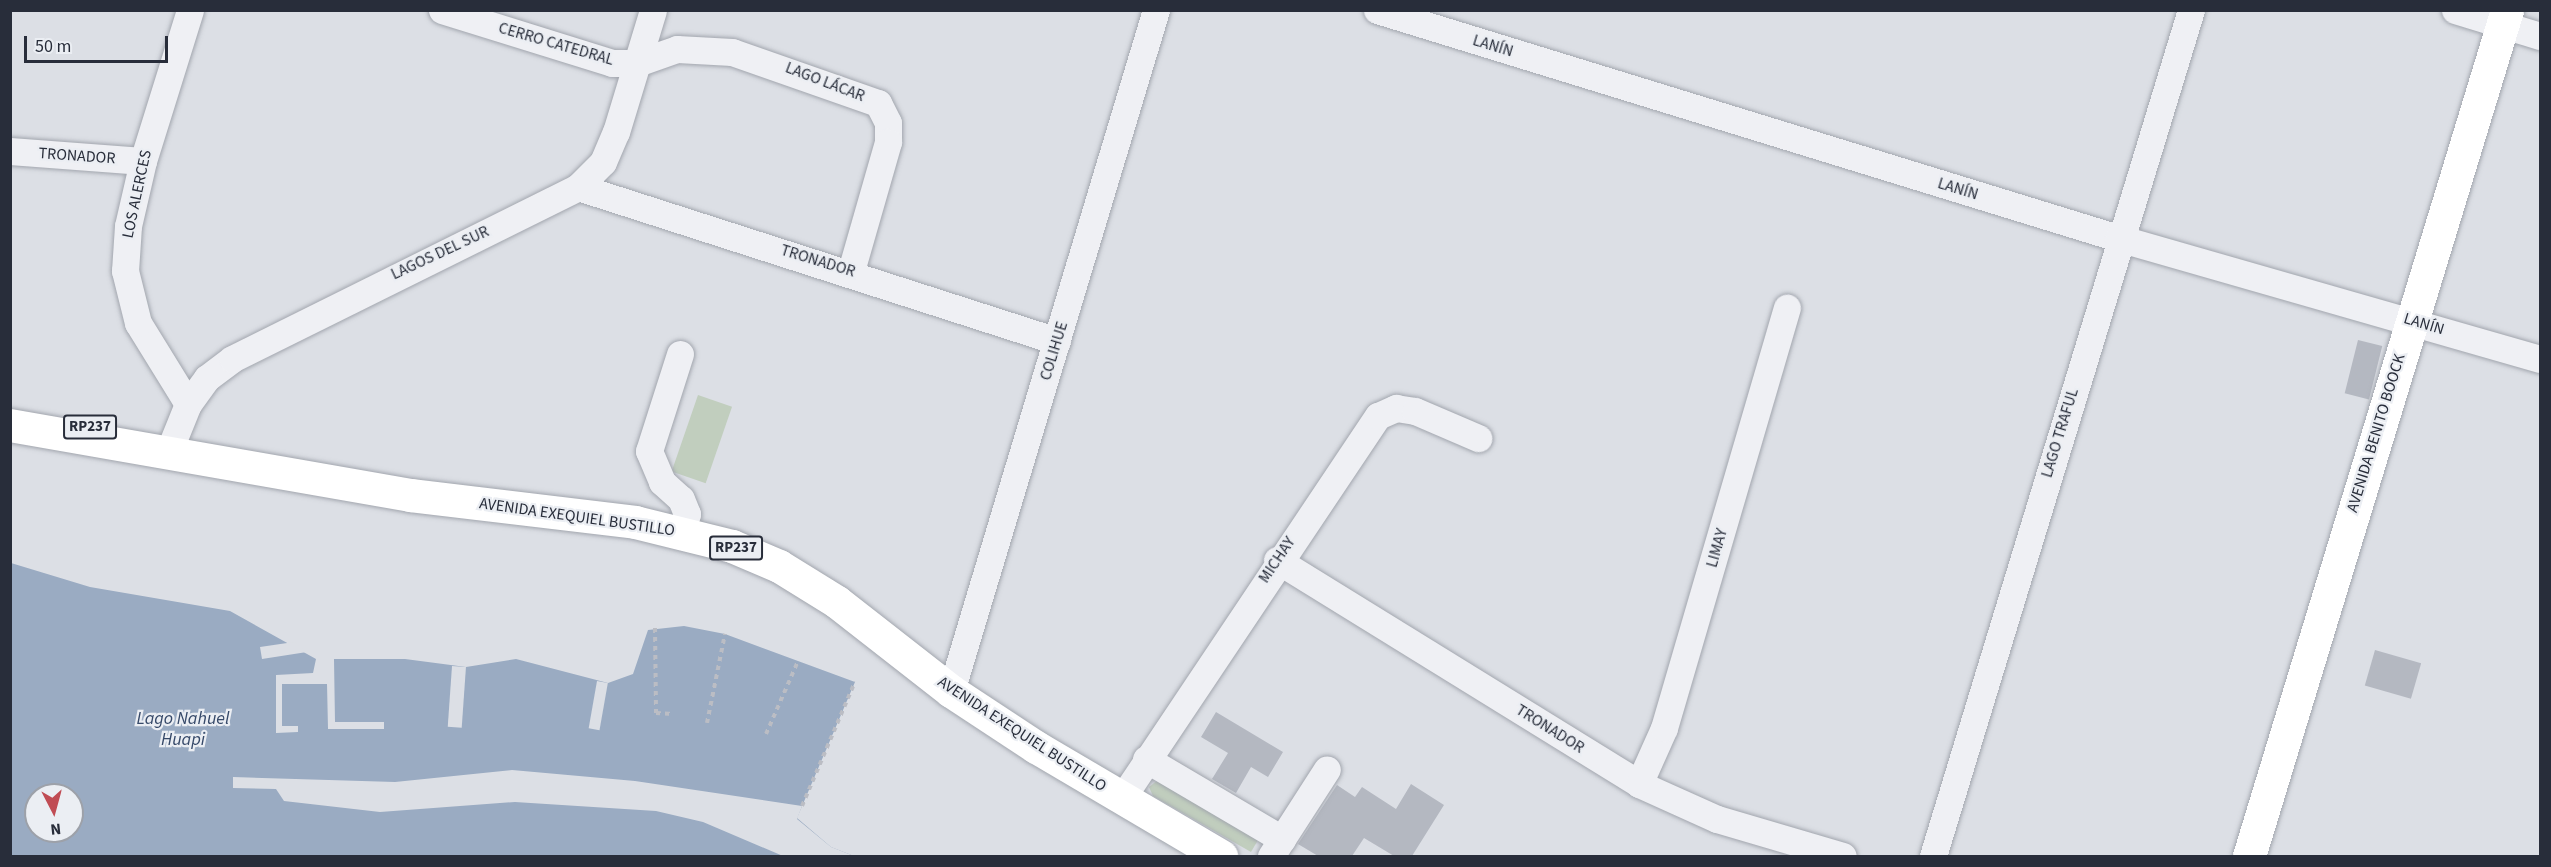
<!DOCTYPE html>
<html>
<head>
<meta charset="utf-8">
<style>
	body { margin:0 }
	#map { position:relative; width:2551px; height:867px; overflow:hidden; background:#dcdfe5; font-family:"Source Sans 3",sans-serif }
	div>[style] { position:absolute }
	.green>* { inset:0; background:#c1cebe; transform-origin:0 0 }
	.water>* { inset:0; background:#9aabc2 }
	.pier>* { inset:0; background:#dcdfe5; transform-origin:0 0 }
	.building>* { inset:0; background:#b4b8c1; transform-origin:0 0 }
	.path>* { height:4px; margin-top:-2px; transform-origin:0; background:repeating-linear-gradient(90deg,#bbbdc4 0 4.5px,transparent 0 9px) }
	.roads { filter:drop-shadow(0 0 2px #a2a6ae) drop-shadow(0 0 2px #a2a6ae) }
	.minor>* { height:27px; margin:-13.5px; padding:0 13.5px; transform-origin:13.5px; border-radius:13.5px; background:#eff0f4 }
	.major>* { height:33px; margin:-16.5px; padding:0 16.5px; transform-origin:16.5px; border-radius:16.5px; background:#fff }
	span { translate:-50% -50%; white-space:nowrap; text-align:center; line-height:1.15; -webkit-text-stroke:4.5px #ebeef3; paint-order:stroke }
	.shield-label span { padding:2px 4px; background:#ebeef3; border:2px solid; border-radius:4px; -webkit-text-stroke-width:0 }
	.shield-label { font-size:15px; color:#282d3a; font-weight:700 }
	.street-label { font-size:16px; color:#282d3a }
	.water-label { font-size:18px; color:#364969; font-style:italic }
	.frame { position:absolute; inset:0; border:12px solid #282d3a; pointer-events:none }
	.north { position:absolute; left:24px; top:783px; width:60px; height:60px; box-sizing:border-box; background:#ebeef3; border:2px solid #9da1a9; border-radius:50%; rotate:174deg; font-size:16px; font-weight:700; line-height:24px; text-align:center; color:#282d3a }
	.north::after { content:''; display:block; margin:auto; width:21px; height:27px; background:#c04c54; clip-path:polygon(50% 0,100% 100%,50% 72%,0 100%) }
	.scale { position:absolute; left:24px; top:36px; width:144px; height:27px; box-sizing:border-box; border:3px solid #282d3a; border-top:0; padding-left:8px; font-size:18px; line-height:21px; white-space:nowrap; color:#282d3a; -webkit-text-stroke:4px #ebeef3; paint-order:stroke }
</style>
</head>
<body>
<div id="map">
	<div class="green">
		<div style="left:698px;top:395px;width:36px;height:81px;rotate:19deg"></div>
		<div style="clip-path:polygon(1158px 780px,1261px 835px,1251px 852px,1153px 796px,1149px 787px)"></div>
	</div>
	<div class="water">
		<div style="clip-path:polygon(evenodd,11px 563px,90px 587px,230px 611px,316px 659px,405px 659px,466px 667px,516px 659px,608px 683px,633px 674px,648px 630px,684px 626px,725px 634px,855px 682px,797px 818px,831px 847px,854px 856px,11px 856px,11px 563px,36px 795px,72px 795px,72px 831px,36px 831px,36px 795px)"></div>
	</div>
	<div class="pier">
		<div style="clip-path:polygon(294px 642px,307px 652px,262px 659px,260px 647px)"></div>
		<div style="clip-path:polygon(316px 659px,334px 659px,335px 722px,384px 722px,384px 729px,328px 729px,327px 684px,282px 684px,282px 726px,298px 726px,298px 732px,276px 733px,276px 675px,313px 673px)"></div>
		<div style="left:452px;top:666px;width:14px;height:61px;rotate:4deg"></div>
		<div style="left:597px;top:681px;width:11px;height:48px;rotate:10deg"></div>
		<div style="clip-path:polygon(512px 770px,635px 781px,802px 806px,797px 819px,831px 847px,854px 856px,783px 856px,703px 822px,656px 811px,515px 802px,380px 812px,284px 801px,276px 789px,233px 788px,233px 777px,395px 782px)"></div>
	</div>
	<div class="building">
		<div style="left:2358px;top:340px;width:25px;height:55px;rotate:14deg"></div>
		<div style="left:2375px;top:650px;width:48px;height:37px;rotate:16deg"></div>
		<div style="clip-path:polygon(1216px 712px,1283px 752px,1268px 777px,1251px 767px,1236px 793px,1212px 779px,1228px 753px,1201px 737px)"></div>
		<div style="clip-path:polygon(1411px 784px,1444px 805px,1412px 856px,1394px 856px,1364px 838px,1352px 856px,1318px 856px,1298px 844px,1337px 785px,1355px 797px,1362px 787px,1396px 809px)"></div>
	</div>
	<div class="path">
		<div style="left:655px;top:628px;width:85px;rotate:89.3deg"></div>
		<div style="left:656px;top:713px;width:17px;rotate:3deg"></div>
		<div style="left:707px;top:723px;width:91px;rotate:-78.6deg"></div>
		<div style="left:766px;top:734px;width:80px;rotate:-66.3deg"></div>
		<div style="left:802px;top:806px;width:135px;rotate:-66.9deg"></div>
	</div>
	<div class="roads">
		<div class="minor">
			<div style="left:442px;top:10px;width:178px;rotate:17.3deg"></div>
			<div style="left:612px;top:63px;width:25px"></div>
			<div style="left:637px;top:63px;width:42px;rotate:-19.3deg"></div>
			<div style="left:677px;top:49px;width:55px;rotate:3.1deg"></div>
			<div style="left:732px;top:52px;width:155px;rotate:19.3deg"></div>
			<div style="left:878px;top:103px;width:22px;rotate:63deg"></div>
			<div style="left:888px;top:123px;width:19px;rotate:90deg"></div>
			<div style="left:888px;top:142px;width:134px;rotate:106deg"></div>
			<div style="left:1377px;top:10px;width:775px;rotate:17.1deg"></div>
			<div style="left:2118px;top:238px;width:439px;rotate:16deg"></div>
			<div style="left:2455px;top:10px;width:89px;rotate:17deg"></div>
			<div style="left:10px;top:151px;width:133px;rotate:4.3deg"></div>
			<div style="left:578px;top:187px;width:503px;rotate:17.82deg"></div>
			<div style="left:680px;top:354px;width:102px;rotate:107.7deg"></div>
			<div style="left:649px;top:451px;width:34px;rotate:67deg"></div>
			<div style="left:662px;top:482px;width:25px;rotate:42deg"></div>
			<div style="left:681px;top:499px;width:16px;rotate:68deg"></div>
			<div style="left:687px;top:514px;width:18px;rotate:109deg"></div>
			<div style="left:188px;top:404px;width:95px;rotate:-121.7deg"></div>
			<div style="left:138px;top:323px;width:54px;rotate:-104deg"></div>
			<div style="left:125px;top:271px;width:45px;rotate:-86.2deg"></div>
			<div style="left:128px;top:226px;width:67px;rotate:-77deg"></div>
			<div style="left:143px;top:161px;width:158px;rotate:-72.7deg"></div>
			<div style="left:169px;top:451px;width:51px;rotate:-68deg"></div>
			<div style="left:188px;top:404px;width:32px;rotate:-54deg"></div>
			<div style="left:207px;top:378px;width:31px;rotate:-37deg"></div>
			<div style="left:232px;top:359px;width:386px;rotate:-26.4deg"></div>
			<div style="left:578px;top:187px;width:35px;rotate:-45deg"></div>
			<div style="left:603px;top:162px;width:33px;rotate:-67deg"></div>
			<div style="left:616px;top:132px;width:127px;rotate:-73.1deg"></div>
			<div style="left:1277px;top:560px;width:426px;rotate:31.7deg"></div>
			<div style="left:1639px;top:784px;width:85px;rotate:24.2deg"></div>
			<div style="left:1717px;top:819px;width:131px;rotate:16.4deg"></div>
			<div style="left:951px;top:691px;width:711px;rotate:-73.25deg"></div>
			<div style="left:1146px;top:759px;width:158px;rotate:30.5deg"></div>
			<div style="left:1639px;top:784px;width:61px;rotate:-65.9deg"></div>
			<div style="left:1664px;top:728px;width:438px;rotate:-73.7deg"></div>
			<div style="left:1122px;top:798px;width:460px;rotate:-56.2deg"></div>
			<div style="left:1378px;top:416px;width:20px;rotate:-24deg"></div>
			<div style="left:1396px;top:408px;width:19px;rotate:9deg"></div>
			<div style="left:1415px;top:411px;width:69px;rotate:23.2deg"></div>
			<div style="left:1271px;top:856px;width:103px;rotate:-57.2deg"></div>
			<div style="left:1933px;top:856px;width:884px;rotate:-73.04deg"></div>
		</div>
		<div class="major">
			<div style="left:10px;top:425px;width:406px;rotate:9.9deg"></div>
			<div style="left:410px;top:495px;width:227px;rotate:6.8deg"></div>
			<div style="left:635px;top:522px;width:100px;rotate:13.9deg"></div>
			<div style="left:732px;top:546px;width:51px;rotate:23.1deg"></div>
			<div style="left:779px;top:566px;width:68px;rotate:31.8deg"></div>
			<div style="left:837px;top:602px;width:145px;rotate:38deg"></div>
			<div style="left:951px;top:691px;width:102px;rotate:33.4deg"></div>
			<div style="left:1036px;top:747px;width:215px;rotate:30.5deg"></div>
			<div style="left:2249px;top:856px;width:884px;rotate:-73.04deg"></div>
		</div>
	</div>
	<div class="shield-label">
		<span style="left:90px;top:427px">RP237</span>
		<span style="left:736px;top:548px">RP237</span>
	</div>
	<div class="street-label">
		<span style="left:556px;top:44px;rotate:16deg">CERRO CATEDRAL</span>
		<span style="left:1493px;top:46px;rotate:17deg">LANÍN</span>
		<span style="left:825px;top:82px;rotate:21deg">LAGO LÁCAR</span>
		<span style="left:77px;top:156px;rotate:4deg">TRONADOR</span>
		<span style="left:1958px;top:189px;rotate:17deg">LANÍN</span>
		<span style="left:137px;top:194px;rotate:-78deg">LOS ALERCES</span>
		<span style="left:440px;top:253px;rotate:-25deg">LAGOS DEL SUR</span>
		<span style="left:818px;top:261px;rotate:17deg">TRONADOR</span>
		<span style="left:2424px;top:324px;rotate:17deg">LANÍN</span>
		<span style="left:1054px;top:351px;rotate:-73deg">COLIHUE</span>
		<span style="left:2060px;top:433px;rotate:-73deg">LAGO TRAFUL</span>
		<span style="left:2376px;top:433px;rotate:-73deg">AVENIDA BENITO BOOCK</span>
		<span style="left:577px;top:517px;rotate:8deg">AVENIDA EXEQUIEL BUSTILLO</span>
		<span style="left:1717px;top:548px;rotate:-74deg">LIMAY</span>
		<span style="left:1277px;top:560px;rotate:-56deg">MICHAY</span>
		<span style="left:1550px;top:729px;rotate:32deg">TRONADOR</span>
		<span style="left:1022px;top:734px;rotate:33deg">AVENIDA EXEQUIEL BUSTILLO</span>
	</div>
	<div class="water-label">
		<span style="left:183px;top:730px">Lago Nahuel<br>Huapi</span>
	</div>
	<div class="frame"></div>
	<div class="north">N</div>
	<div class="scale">50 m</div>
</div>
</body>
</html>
